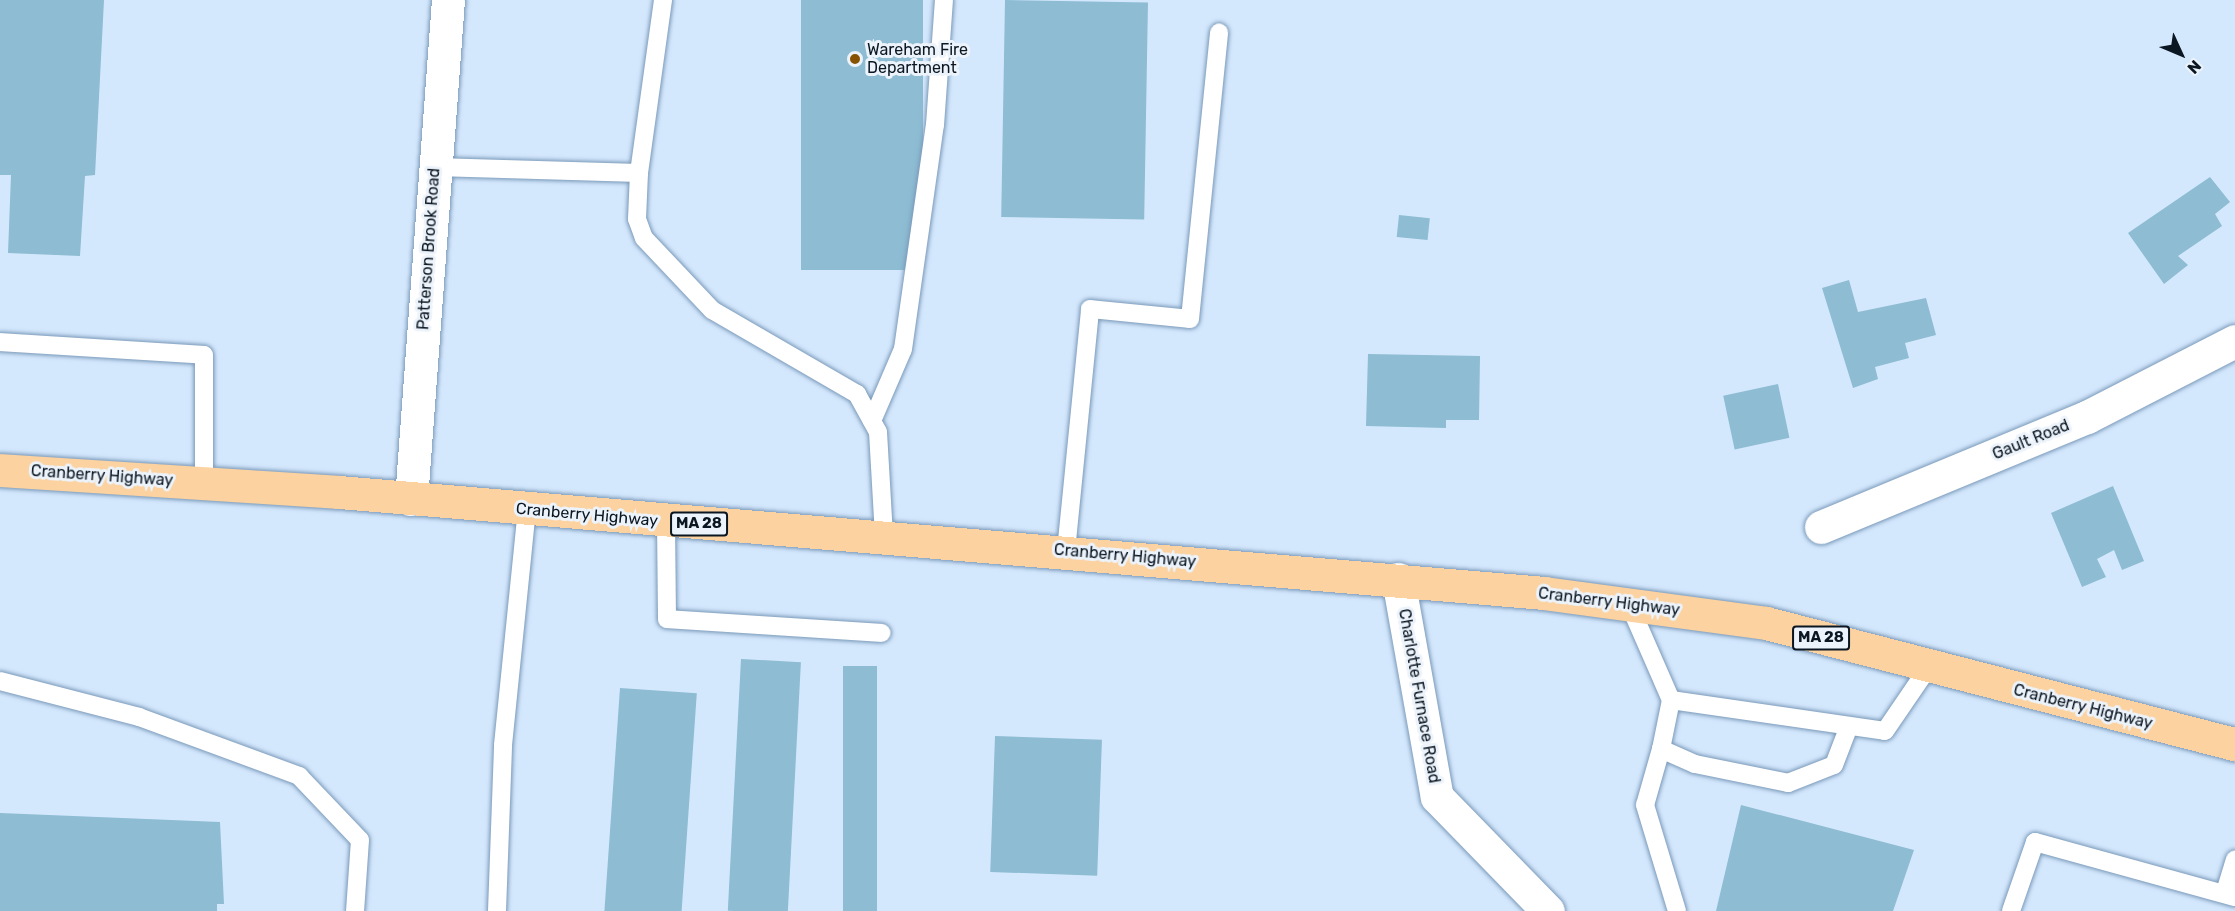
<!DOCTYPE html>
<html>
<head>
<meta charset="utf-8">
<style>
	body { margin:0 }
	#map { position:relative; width:2235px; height:911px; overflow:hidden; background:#d4e8fd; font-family:Rubik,sans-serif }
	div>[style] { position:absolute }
	.building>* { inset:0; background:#8dbcd3; transform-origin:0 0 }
	.roads { filter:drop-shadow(0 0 2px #7a99b9) drop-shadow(0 0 2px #7a99b9) }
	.service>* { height:18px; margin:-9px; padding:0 9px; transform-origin:9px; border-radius:9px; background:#fff }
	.minor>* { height:33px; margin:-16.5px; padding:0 16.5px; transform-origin:16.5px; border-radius:16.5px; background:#fff }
	.primary>* { height:33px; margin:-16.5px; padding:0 16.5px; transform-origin:16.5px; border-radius:16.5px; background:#fbd2a0 }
	.dots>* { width:16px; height:16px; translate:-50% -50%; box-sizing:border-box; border:3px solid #edf3fa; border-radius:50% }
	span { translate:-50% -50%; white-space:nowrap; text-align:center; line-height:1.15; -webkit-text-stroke:6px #edf3fa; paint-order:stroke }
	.shield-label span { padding:2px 4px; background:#edf3fa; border:2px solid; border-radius:4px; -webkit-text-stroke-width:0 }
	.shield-label { font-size:15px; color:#0a1622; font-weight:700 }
	.poi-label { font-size:16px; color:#0a1622 }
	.left { translate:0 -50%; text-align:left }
	.street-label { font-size:16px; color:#0a1622 }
	.north { position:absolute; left:2151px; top:24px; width:60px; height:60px; -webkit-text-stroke:4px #edf3fa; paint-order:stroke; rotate:134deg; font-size:16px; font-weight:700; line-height:24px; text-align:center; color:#0a1622 }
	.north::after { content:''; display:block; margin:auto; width:21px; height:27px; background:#0a1622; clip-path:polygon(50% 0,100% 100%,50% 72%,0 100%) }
</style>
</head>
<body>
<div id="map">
	<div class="building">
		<div style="clip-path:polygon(0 0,104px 0,95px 175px,85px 176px,80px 256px,8px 253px,11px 175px,0 175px)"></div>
		<div style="left:801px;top:0;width:122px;height:270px"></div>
		<div style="left:1005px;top:0;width:143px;height:217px;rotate:1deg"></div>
		<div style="clip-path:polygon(2210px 177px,2230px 202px,2215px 214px,2222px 226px,2178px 256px,2188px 265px,2164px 284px,2128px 233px)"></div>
		<div style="left:1399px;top:215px;width:31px;height:22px;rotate:6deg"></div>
		<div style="clip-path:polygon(1849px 280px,1858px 312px,1926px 298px,1936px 335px,1905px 343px,1909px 358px,1875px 367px,1878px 379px,1853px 388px,1822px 288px)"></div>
		<div style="clip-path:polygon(1368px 354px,1480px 356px,1479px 420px,1446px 420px,1446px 428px,1366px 426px)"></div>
		<div style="left:1778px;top:384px;width:55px;height:56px;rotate:78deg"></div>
		<div style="clip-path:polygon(2113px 486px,2144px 561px,2122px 570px,2114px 550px,2097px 559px,2106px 577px,2082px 587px,2051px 513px)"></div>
		<div style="left:741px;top:659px;width:60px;height:252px;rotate:3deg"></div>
		<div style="left:843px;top:666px;width:34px;height:246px"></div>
		<div style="left:620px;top:688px;width:77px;height:224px;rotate:4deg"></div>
		<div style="left:995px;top:736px;width:107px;height:136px;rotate:2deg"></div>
		<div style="clip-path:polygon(1741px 805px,1914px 850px,1893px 911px,1716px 911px)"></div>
		<div style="clip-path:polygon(0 813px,220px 822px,224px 904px,217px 904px,217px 911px,0 911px)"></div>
	</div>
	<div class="roads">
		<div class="service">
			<div style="left:663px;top:0;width:175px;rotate:97.9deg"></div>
			<div style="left:639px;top:173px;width:46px;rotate:92.5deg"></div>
			<div style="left:637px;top:219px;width:20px;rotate:70deg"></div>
			<div style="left:644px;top:238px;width:99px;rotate:46.6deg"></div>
			<div style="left:712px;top:310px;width:168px;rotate:30.1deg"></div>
			<div style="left:857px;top:394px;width:43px;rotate:61.1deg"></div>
			<div style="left:878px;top:432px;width:104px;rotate:86.7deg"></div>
			<div style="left:436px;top:167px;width:203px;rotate:1.7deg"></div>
			<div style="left:0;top:342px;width:204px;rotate:3.6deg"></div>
			<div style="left:204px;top:355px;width:128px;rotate:90deg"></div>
			<div style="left:872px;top:421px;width:78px;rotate:-66.7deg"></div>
			<div style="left:903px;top:349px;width:226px;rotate:-81.9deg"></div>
			<div style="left:935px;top:125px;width:125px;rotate:-85.9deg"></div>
			<div style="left:666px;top:522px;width:97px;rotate:89.4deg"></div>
			<div style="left:667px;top:619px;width:215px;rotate:3.7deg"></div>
			<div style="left:1066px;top:551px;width:243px;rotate:-84.3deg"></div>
			<div style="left:1090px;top:309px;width:100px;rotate:5.7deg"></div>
			<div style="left:1190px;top:319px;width:288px;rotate:-84.2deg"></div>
			<div style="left:1629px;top:604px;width:105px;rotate:66.4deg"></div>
			<div style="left:1671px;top:700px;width:216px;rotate:8.2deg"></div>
			<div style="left:1885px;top:731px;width:76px;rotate:-55.7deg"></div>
			<div style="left:0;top:681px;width:144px;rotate:14.5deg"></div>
			<div style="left:139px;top:717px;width:171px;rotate:20.2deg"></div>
			<div style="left:299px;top:776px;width:88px;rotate:46.4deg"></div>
			<div style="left:360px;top:840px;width:71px;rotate:94deg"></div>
			<div style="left:1671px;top:700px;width:50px;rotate:101.5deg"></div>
			<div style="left:1661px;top:749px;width:37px;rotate:24deg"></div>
			<div style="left:1695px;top:764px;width:95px;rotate:11.5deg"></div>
			<div style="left:1788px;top:783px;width:49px;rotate:-21.4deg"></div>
			<div style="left:1834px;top:765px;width:40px;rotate:-69deg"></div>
			<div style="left:1661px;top:749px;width:58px;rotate:105.9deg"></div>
			<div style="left:1645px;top:805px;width:111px;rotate:73.2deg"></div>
			<div style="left:2225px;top:892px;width:34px;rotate:-73deg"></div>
			<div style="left:497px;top:911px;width:166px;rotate:-87.9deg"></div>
			<div style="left:503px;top:745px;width:237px;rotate:-84.2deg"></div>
			<div style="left:2011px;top:911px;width:73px;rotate:-70.8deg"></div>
			<div style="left:2035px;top:842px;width:207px;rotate:15.4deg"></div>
		</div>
		<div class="minor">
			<div style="left:411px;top:499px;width:500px;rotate:-85.76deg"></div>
			<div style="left:1821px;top:527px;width:288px;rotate:-22.5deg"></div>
			<div style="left:2087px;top:417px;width:166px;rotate:-27.2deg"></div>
			<div style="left:1398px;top:579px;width:221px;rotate:79.9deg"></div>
			<div style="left:1437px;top:797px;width:159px;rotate:45.8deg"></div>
		</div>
		<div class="primary">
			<div style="left:0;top:470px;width:340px;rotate:3.7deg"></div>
			<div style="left:339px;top:492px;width:1209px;rotate:4.79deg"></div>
			<div style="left:1544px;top:593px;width:224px;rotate:7.7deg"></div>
			<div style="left:1766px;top:623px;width:484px;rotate:14.5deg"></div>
		</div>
	</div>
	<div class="dots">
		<div style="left:855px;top:59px;background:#875300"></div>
	</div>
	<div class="shield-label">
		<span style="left:699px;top:524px">MA 28</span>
		<span style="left:1821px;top:638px">MA 28</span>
	</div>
	<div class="poi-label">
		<span class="left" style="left:867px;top:59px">Wareham Fire<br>Department</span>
	</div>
	<div class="street-label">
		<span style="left:429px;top:249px;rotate:-86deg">Patterson Brook Road</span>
		<span style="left:2031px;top:440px;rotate:-22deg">Gault Road</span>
		<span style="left:102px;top:476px;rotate:4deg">Cranberry Highway</span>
		<span style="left:587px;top:515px;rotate:5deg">Cranberry Highway</span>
		<span style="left:1125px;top:556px;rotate:5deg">Cranberry Highway</span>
		<span style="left:1609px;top:602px;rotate:7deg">Cranberry Highway</span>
		<span style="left:1419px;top:696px;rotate:80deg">Charlotte Furnace Road</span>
		<span style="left:2083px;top:707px;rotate:14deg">Cranberry Highway</span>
	</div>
	<div class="north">N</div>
</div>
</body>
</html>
